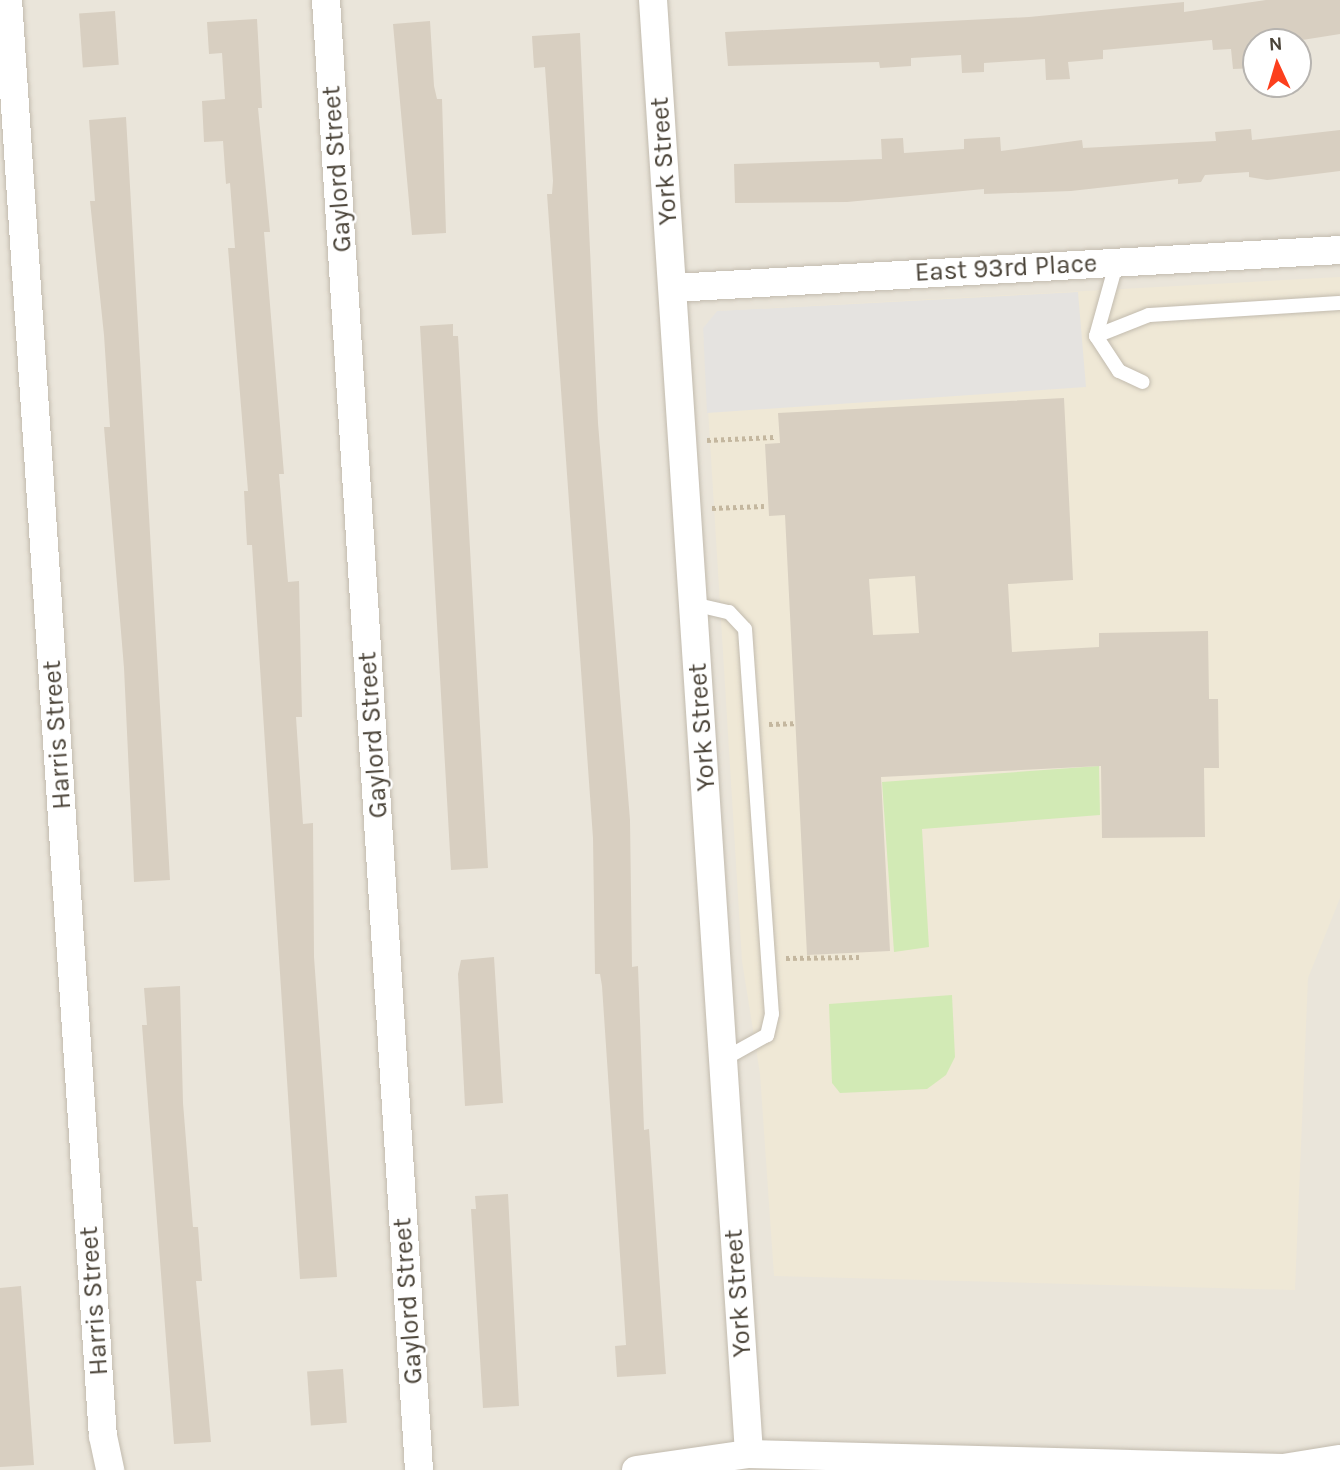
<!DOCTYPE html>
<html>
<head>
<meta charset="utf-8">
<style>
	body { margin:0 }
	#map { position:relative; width:1340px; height:1470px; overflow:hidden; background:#f6f3ec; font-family:Karla,sans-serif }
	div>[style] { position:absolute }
	.residential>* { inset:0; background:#eae5da }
	.education>* { inset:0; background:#efe8d6 }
	.green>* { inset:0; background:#d2eab5 }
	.parking>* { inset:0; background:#e5e3e0 }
	.building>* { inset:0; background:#d8cfc1; transform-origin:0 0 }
	.path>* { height:4.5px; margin-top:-2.25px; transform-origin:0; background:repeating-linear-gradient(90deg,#c4b79f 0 3.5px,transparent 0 7px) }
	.roads { filter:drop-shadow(0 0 2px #c2bbae) drop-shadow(0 0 2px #c2bbae) }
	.lane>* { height:14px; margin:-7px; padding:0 7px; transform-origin:7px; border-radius:7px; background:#fff }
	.street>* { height:28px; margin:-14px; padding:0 14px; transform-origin:14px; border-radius:14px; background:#fff }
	span { translate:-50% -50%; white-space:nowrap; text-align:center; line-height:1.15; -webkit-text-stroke:5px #fff; paint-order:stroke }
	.street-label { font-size:26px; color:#4b4439 }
	.north { position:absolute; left:1242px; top:28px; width:70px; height:70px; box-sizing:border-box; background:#fff; border:2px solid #b7b4b0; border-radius:50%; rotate:356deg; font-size:19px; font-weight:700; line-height:28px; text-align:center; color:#4b4439 }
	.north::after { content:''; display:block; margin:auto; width:24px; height:32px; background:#fc3f1d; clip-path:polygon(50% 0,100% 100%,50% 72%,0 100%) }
</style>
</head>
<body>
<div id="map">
	<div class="residential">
		<div style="clip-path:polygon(evenodd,0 0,1340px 0,1340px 1470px,0 1470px,0 0,1256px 42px,1298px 42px,1298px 84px,1256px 84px,1256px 42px)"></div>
	</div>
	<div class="education">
		<div style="clip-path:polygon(1340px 277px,1340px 898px,1308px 978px,1295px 1290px,774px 1276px,760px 1074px,742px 961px,703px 328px,717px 311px)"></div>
	</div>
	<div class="green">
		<div style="clip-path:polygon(1099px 766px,1100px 815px,922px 829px,929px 947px,894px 952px,882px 782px)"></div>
		<div style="clip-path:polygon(952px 995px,955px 1057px,946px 1075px,927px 1089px,840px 1093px,832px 1083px,829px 1004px)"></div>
	</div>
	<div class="parking">
		<div style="clip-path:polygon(1078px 292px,1086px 387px,707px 413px,703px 328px,717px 311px)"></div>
	</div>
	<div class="building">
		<div style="clip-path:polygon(1266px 0,1340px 0,1340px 34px,1296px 41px,1296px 35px,1256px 38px,1256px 68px,1233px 69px,1231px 49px,1213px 50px,1212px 40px,1103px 50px,1103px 59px,1068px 62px,1070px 79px,1046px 80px,1045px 59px,984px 63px,984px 72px,962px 73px,961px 55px,911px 58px,911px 66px,880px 68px,879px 62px,728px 66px,725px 32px,1029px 17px,1184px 2px,1184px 12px)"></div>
		<div style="left:115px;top:11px;width:54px;height:36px;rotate:86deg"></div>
		<div style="clip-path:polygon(257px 19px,262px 108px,258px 108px,270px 232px,264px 232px,284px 474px,279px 474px,288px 582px,299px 581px,302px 717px,296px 717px,303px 824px,313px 823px,314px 957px,337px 1277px,300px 1279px,252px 545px,247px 545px,244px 491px,248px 491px,228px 248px,235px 248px,230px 183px,226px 184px,223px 141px,204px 142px,202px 101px,225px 99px,222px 53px,209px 54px,207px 22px)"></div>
		<div style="clip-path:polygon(430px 21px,434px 86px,437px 99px,442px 99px,446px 233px,412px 235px,393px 24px)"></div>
		<div style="clip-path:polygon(580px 33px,598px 423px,630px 820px,632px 967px,638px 966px,644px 1130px,649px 1129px,666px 1374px,617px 1377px,615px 1346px,626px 1345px,602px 986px,600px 974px,595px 974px,593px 838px,547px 194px,552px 194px,553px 181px,545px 67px,534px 68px,532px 36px)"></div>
		<div style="clip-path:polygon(126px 117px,170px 880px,134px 882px,124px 668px,104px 427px,110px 427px,104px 335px,90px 201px,95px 201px,89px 120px)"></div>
		<div style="clip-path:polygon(1251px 129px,1252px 140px,1340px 130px,1340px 171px,1267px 180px,1249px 177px,1249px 172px,1205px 175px,1201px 182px,1178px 184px,1178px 179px,1071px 191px,984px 194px,984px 189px,847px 202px,735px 203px,734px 164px,882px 159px,881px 139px,903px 138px,904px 153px,964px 149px,964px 139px,1000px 137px,1001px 151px,1082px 140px,1083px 148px,1216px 141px,1215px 132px)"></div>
		<div style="clip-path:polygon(453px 324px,453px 336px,458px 336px,488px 868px,451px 870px,420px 326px)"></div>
		<div style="clip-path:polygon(evenodd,1064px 398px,1073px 580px,1008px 584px,1012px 652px,1099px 647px,1099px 633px,1208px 631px,1209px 699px,1218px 699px,1219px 768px,1204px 768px,1205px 837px,1102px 838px,1101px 766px,881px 777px,890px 951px,807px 955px,785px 515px,769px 516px,765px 444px,780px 443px,778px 413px,1064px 398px,915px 576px,919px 633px,873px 635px,869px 579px,915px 576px)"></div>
		<div style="clip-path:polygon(494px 957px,503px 1103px,465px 1106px,458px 974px,461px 960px)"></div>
		<div style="clip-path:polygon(180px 986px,183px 1103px,193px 1227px,198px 1227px,202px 1281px,196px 1281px,211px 1442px,174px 1444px,142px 1025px,147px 1025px,144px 988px)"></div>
		<div style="clip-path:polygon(508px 1194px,519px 1406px,483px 1408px,471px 1209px,476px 1209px,475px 1196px)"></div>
		<div style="clip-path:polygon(21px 1286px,34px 1465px,0 1467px,0 1288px)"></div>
		<div style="left:343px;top:1369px;width:54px;height:36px;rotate:86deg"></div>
	</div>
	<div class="path">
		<div style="left:707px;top:440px;width:67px;rotate:-2.6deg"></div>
		<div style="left:712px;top:508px;width:52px;rotate:-2.2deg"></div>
		<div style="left:769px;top:724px;width:25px;rotate:-2deg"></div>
		<div style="left:786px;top:958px;width:73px;rotate:-0.8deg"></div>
	</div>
	<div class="roads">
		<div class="lane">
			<div style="left:1117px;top:261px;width:78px;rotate:105.6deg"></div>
			<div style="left:1096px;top:336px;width:42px;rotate:56.7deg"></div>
			<div style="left:1119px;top:371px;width:26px;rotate:25deg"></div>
			<div style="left:1096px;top:336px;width:57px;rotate:-21.6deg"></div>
			<div style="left:1149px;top:315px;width:191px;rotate:-3.6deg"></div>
			<div style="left:693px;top:604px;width:37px;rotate:13deg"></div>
			<div style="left:729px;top:612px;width:23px;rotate:47deg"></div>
			<div style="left:745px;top:629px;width:386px;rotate:86deg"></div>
			<div style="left:772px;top:1014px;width:22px;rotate:103deg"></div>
			<div style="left:767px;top:1035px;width:49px;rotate:150.8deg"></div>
		</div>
		<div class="street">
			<div style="left:8px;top:0;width:1439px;rotate:86.22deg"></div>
			<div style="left:103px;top:1436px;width:35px;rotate:78deg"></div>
			<div style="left:326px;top:0;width:1473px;rotate:86.38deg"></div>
			<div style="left:653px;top:0;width:1457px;rotate:86.22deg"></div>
			<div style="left:673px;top:288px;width:668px;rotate:-3.26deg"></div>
			<div style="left:636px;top:1470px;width:114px;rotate:-8.1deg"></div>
			<div style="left:749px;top:1454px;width:534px;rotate:1.5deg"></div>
			<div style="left:1283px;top:1468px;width:58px;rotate:-9deg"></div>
		</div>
	</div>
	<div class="street-label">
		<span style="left:664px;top:161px;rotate:-94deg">York Street</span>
		<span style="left:337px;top:169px;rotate:-94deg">Gaylord Street</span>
		<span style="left:1006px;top:268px;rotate:-3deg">East 93rd Place</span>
		<span style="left:702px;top:727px;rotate:-94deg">York Street</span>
		<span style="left:57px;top:735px;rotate:-94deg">Harris Street</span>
		<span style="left:373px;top:735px;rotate:-94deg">Gaylord Street</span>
		<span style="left:738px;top:1293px;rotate:-94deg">York Street</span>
		<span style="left:94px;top:1301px;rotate:-94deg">Harris Street</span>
		<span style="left:408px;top:1301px;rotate:-94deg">Gaylord Street</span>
	</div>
	<div class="north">N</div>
</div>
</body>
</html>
